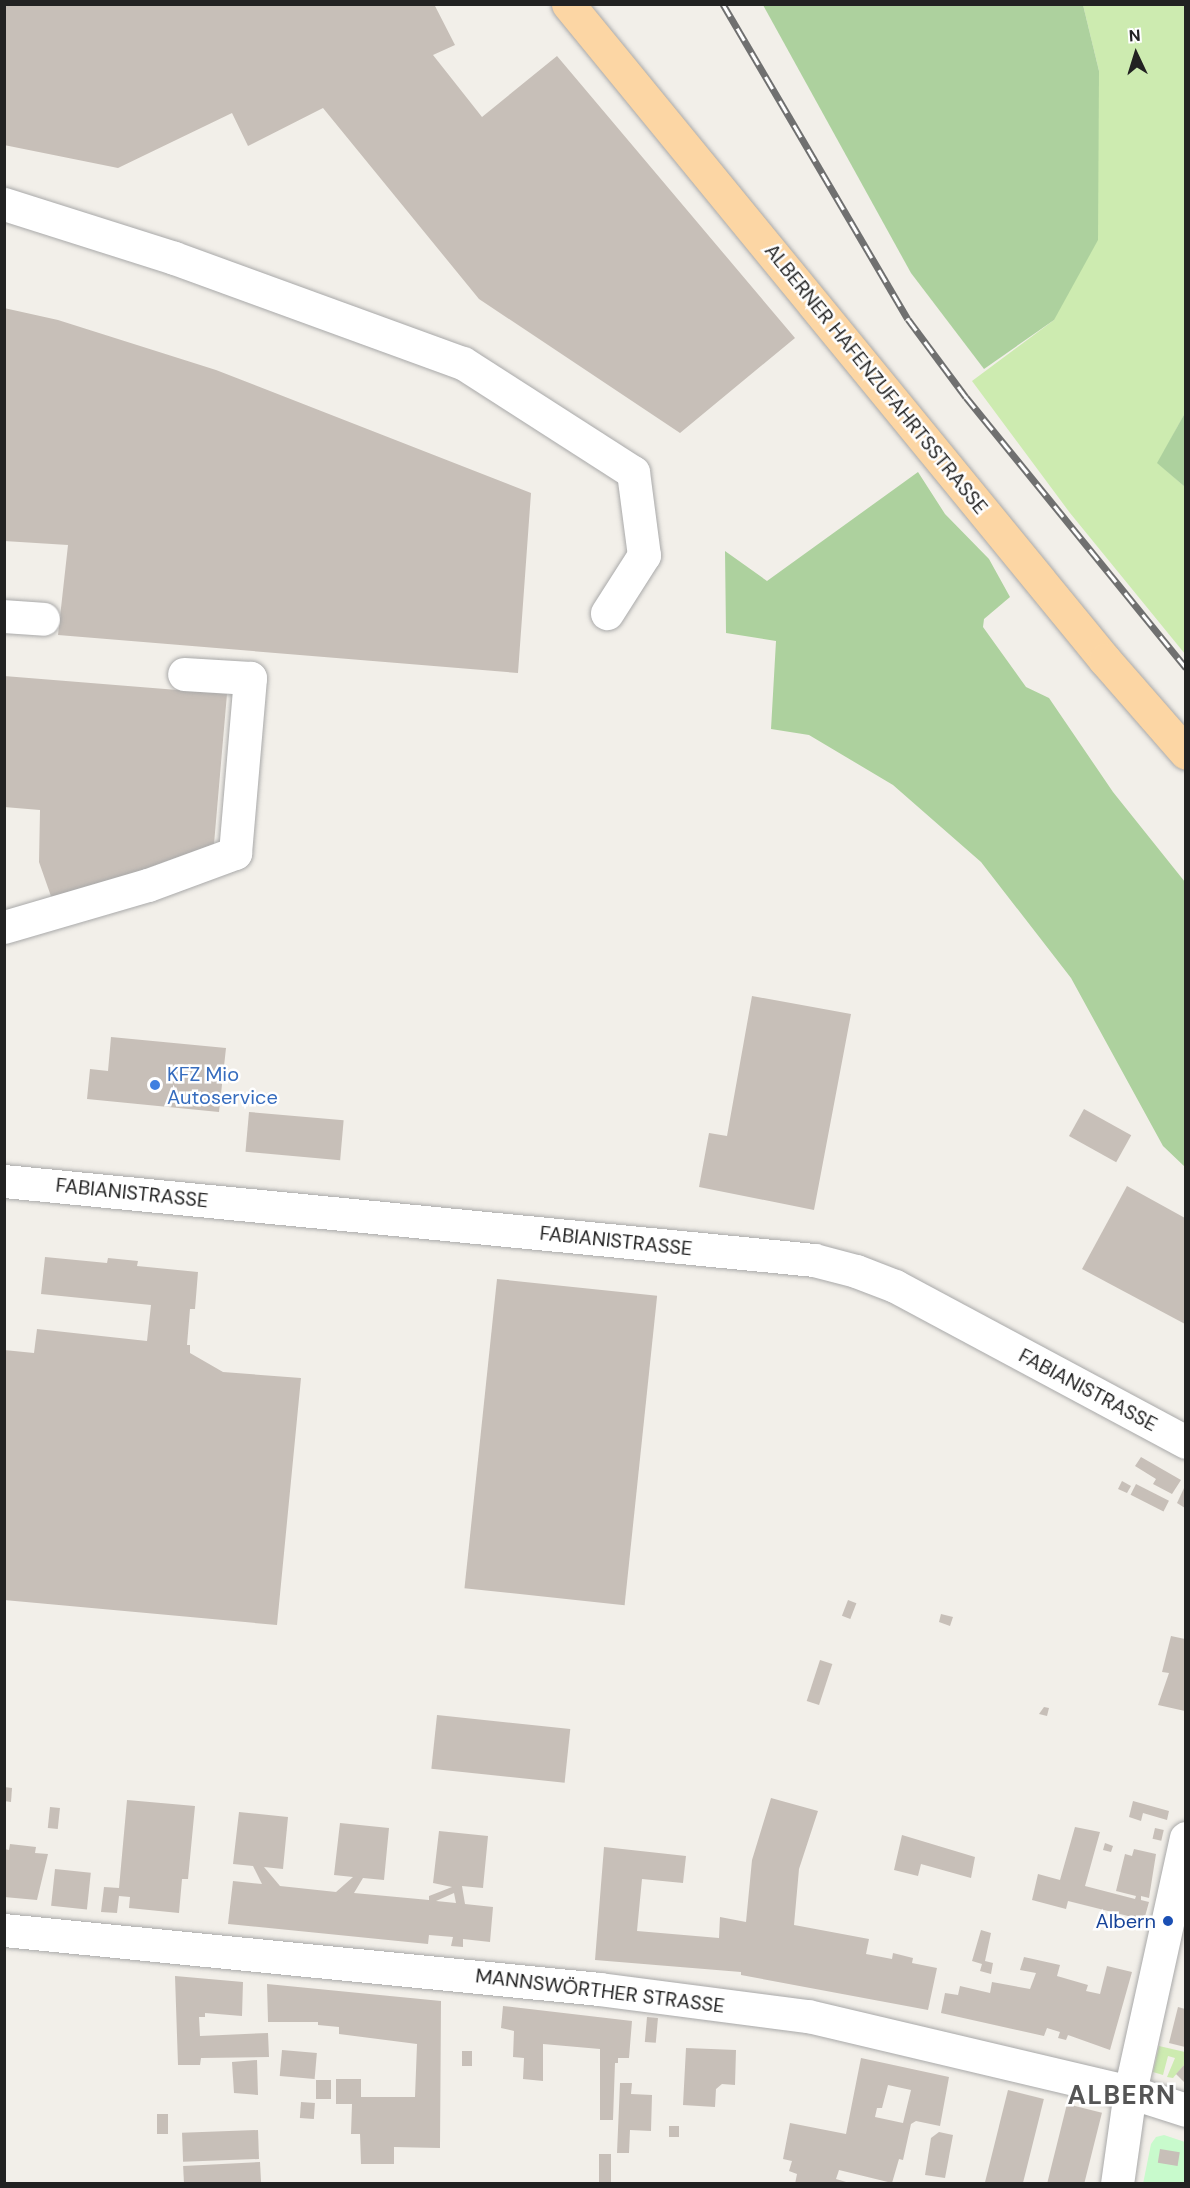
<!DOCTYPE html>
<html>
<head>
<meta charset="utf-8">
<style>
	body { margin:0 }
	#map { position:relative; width:1190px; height:2188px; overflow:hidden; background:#f2efe9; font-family:"DM Sans",sans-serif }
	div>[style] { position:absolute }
	.grass>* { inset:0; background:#cdebb0 }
	.forest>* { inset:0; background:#add19e }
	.park>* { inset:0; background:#c8facc }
	.building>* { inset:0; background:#c7bfb8; transform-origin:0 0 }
	.roads { filter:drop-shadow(0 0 2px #a9a9a9) drop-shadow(0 0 2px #a9a9a9) }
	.minor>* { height:33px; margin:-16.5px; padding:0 16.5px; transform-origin:16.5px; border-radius:16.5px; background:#fff }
	.major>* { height:33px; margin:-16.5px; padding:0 16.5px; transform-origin:16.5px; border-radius:16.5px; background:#fcd6a4 }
	.rail>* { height:7px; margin-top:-3.5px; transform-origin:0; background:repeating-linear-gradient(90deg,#fff 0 14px,#707070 0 28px); box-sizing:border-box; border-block:2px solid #707070 }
	.dots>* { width:16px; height:16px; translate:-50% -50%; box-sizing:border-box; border:3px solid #fff; border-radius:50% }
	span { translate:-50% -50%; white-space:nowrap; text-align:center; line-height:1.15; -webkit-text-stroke:5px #fff; paint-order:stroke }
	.street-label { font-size:20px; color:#222 }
	.shop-label { font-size:20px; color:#366cbe }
	.left { translate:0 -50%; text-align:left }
	.transit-label { font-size:20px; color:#164399 }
	.right { translate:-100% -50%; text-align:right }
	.district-label { font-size:26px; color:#555; font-weight:700; letter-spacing:1.5px }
	.frame { position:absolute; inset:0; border:6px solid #222; pointer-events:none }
	.north { position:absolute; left:1106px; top:24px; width:60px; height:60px; -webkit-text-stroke:4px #fff; paint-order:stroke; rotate:356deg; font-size:16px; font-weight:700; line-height:24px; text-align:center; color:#222 }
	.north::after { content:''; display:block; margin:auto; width:21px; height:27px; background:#222; clip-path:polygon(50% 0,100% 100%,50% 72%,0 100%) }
</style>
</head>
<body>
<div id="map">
	<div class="grass">
		<div style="clip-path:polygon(1083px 5px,1185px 5px,1185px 413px,1158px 463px,1185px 487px,1185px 654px,1070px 513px,972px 381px,1054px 320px,1099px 71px)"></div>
		<div style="clip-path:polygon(1159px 2046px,1185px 2052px,1185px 2064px,1173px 2078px,1167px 2077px,1175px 2058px,1168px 2056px,1163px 2075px,1153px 2072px)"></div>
	</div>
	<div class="forest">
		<div style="clip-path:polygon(763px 5px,1083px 5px,1099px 71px,1098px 240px,1054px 320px,984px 369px,911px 273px)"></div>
		<div style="clip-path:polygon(1185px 413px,1185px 487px,1157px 463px)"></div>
		<div style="clip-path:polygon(918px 472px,945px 514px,989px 559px,1010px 597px,984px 619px,983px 627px,1026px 687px,1049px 698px,1113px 792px,1185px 882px,1185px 1167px,1163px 1146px,1071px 978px,981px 862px,893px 785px,809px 735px,771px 729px,776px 641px,726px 633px,725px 551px,767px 581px)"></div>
	</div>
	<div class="park">
		<div style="clip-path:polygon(1164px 2135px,1185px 2142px,1185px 2183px,1143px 2184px,1151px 2144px,1156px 2137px)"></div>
	</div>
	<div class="building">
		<div style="clip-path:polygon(4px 4px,434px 4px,455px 45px,433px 55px,482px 117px,557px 56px,795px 338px,680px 433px,479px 299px,323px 108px,248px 146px,232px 113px,118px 168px,4px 145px)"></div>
		<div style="clip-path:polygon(4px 308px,58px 320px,216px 370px,531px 493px,518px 673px,58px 635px,68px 545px,4px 541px)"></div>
		<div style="clip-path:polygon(4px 676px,227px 694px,214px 844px,53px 902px,39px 862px,40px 810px,4px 807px)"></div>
		<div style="clip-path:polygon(752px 996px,851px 1014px,814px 1210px,699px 1187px,709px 1133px,727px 1136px)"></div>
		<div style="clip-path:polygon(111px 1037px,226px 1048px,219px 1112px,87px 1099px,90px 1069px,108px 1071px)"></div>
		<div style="left:1084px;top:1109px;width:54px;height:31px;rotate:29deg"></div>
		<div style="left:249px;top:1112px;width:95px;height:40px;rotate:5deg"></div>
		<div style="clip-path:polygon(1127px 1186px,1185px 1218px,1185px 1324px,1082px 1269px)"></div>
		<div style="clip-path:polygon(45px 1257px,107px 1263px,108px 1258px,138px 1261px,137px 1266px,198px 1272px,195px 1309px,190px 1309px,187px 1345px,190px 1345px,190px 1353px,223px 1372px,301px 1378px,277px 1625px,4px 1600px,4px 1350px,34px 1353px,37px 1329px,147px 1341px,151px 1305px,41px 1294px)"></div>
		<div style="left:497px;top:1279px;width:161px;height:311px;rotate:6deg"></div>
		<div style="clip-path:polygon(1141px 1457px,1181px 1480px,1172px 1494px,1153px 1484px,1156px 1479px,1135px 1466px)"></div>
		<div style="clip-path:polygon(1122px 1481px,1131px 1486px,1127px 1493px,1118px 1489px)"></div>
		<div style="left:1136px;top:1484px;width:37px;height:12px;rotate:27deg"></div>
		<div style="clip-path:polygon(1185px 1486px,1185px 1508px,1177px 1503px)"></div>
		<div style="left:848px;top:1600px;width:9px;height:17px;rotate:21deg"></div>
		<div style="clip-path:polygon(941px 1614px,953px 1617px,950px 1626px,939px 1622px)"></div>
		<div style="clip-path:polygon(1171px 1636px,1185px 1639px,1185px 1711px,1158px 1705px,1169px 1673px,1162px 1672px)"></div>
		<div style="left:820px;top:1660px;width:13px;height:43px;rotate:18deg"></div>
		<div style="clip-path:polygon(1044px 1707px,1049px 1708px,1047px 1716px,1039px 1714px)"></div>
		<div style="left:437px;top:1715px;width:134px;height:54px;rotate:6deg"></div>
		<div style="clip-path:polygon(4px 1787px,12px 1788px,11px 1802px,4px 1801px)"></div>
		<div style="clip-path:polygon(771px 1798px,818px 1811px,799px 1869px,794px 1925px,869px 1939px,866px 1954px,892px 1959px,893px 1953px,913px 1958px,912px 1963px,937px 1968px,928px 2010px,741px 1975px,741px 1972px,595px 1960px,604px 1847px,686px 1856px,683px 1883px,642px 1879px,637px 1931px,719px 1938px,720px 1917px,746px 1922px,752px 1860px)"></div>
		<div style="clip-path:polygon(127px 1800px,195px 1806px,188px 1879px,182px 1879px,179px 1913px,129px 1908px,130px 1897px,119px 1896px,117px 1913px,101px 1912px,104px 1887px,119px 1888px)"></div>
		<div style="clip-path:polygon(1133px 1801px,1169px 1811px,1167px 1820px,1143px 1813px,1141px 1821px,1129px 1817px)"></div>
		<div style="left:50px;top:1807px;width:10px;height:21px;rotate:6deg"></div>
		<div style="clip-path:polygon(evenodd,239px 1812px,288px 1817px,283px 1869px,264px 1867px,280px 1886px,336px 1892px,353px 1877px,334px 1875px,340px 1823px,389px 1828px,384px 1880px,363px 1878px,354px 1893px,429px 1900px,429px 1896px,452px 1887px,433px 1883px,439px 1831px,488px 1836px,483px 1888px,462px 1886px,465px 1904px,493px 1907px,490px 1942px,463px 1939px,463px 1947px,451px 1946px,453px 1937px,429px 1935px,428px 1944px,228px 1924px,233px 1881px,262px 1884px,253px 1866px,233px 1864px,239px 1812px,454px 1893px,456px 1903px,436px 1901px,454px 1893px)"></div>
		<div style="clip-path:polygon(1075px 1827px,1100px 1832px,1085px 1886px,1135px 1899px,1136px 1896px,1116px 1891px,1125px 1854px,1132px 1856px,1134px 1849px,1156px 1854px,1149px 1898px,1141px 1896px,1141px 1900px,1149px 1902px,1144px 1920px,1068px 1901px,1066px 1909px,1032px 1900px,1038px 1874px,1060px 1880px)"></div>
		<div style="left:1155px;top:1828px;width:9px;height:11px;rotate:13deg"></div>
		<div style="clip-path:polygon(902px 1835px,975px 1857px,971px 1878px,921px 1864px,918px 1876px,894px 1870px)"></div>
		<div style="clip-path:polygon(1105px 1843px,1113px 1846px,1111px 1852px,1103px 1850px)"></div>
		<div style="clip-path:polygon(10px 1844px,36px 1847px,35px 1853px,48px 1854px,37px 1900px,4px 1897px,4px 1849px,9px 1850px)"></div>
		<div style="left:55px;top:1869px;width:36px;height:37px;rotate:6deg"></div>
		<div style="clip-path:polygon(981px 1930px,991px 1933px,985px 1961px,993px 1963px,991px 1974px,980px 1971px,982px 1964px,972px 1961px)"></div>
		<div style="clip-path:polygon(1024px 1957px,1060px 1965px,1057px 1976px,1088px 1985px,1086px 1991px,1100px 1994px,1107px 1966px,1132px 1972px,1110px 2050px,1068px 2035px,1066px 2040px,1058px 2038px,1060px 2032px,1047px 2028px,1044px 2036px,941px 2013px,945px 1993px,958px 1995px,960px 1986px,990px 1993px,992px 1982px,1030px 1989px,1036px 1973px,1020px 1970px)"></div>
		<div style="clip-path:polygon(175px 1976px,243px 1982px,242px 2016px,205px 2013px,205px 2017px,199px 2017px,200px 2036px,268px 2033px,269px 2057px,201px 2058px,200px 2065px,178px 2065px)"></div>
		<div style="clip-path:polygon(267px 1984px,441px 2001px,440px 2148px,394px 2147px,394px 2164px,361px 2164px,360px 2134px,351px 2134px,352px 2104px,336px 2104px,336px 2079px,361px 2079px,361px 2097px,415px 2097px,417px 2044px,339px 2034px,339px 2027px,318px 2025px,318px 2022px,268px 2022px)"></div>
		<div style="clip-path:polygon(503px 2006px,632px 2021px,629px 2058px,618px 2058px,618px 2063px,615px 2063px,613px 2120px,600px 2120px,600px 2049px,543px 2044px,543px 2081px,523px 2079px,524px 2058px,513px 2057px,514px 2031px,501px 2028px)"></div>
		<div style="clip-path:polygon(1178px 2007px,1185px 2009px,1185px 2047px,1169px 2043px)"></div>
		<div style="left:647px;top:2017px;width:11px;height:25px;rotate:5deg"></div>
		<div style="clip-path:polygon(686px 2048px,736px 2050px,735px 2085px,722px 2084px,716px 2089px,715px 2107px,683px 2105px)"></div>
		<div style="left:282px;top:2050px;width:35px;height:26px;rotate:5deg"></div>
		<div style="left:462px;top:2051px;width:10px;height:15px"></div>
		<div style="clip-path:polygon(evenodd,861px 2058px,949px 2077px,940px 2126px,916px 2121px,911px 2124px,903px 2160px,899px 2159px,892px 2183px,839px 2170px,836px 2179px,853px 2184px,795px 2184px,797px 2174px,789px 2171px,792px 2161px,783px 2159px,790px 2123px,846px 2134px,861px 2058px,888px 2085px,911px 2090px,903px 2123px,875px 2117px,877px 2108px,882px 2108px,888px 2085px)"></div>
		<div style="clip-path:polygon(257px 2060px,258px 2095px,234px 2093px,232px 2062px)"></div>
		<div style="clip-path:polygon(1185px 2064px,1185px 2081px,1184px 2082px,1176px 2074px)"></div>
		<div style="left:316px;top:2080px;width:15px;height:19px"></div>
		<div style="clip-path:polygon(620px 2083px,632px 2083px,631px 2094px,652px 2095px,651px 2131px,630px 2130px,629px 2153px,617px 2153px)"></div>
		<div style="left:1008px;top:2090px;width:37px;height:95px;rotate:14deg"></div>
		<div style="left:301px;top:2102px;width:14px;height:16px;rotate:4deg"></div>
		<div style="left:1067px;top:2104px;width:36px;height:81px;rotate:14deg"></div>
		<div style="left:157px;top:2114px;width:11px;height:20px"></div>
		<div style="left:669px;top:2126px;width:10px;height:11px"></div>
		<div style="left:258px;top:2130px;width:29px;height:76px;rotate:88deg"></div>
		<div style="clip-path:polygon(939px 2132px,953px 2135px,945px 2178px,925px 2175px,931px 2138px)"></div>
		<div style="left:1160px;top:2149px;width:20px;height:14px;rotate:9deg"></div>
		<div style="left:599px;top:2154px;width:12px;height:30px"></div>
		<div style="left:260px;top:2162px;width:22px;height:77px;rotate:87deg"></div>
	</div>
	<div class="roads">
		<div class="minor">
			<div style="left:4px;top:204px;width:178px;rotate:17.6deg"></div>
			<div style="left:174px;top:258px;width:307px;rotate:20deg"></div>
			<div style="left:463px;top:363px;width:202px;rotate:32.7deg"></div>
			<div style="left:633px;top:472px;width:84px;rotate:82.5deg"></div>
			<div style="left:644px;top:555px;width:69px;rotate:122.5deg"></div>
			<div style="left:4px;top:616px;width:39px;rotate:4deg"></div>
			<div style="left:4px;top:927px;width:150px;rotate:-16.3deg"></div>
			<div style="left:148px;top:885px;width:93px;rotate:-20.2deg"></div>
			<div style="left:235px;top:853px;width:176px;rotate:-85.1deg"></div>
			<div style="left:250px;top:678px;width:66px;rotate:-176.5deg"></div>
			<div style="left:4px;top:1181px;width:814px;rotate:5.57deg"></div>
			<div style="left:814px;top:1260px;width:43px;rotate:14.7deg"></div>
			<div style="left:856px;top:1271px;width:42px;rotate:21deg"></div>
			<div style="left:895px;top:1286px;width:330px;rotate:28.2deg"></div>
			<div style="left:4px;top:1930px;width:598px;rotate:5.66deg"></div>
			<div style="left:599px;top:1989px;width:211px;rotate:7.4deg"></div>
			<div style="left:808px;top:2016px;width:331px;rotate:13.3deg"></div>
			<div style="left:1130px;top:2092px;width:59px;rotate:17.8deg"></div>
			<div style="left:1117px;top:2184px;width:93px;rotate:-82deg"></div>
			<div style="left:1130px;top:2092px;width:260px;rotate:-77.6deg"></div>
		</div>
		<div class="major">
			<div style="left:568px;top:4px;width:848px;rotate:50.7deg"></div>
			<div style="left:1105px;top:660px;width:123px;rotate:48.9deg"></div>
		</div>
	</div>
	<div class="rail">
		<div style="left:723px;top:4px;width:365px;rotate:59.6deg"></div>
		<div style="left:908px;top:319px;width:97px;rotate:53.4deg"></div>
		<div style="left:966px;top:397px;width:349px;rotate:50.9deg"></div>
	</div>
	<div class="dots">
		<div style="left:155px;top:1085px;background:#3f7fe0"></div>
		<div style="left:1168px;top:1921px;background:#1a4fb4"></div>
	</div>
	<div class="street-label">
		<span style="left:876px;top:379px;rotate:51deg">ALBERNER HAFENZUFAHRTSSTRASSE</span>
		<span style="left:132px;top:1193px;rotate:6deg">FABIANISTRASSE</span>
		<span style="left:616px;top:1241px;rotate:6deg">FABIANISTRASSE</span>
		<span style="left:1088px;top:1390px;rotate:28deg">FABIANISTRASSE</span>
		<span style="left:600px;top:1991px;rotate:7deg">MANNSWÖRTHER STRASSE</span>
	</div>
	<div class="shop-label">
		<span class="left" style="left:167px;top:1086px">KFZ Mio<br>Autoservice</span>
	</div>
	<div class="transit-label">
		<span class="right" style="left:1156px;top:1921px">Albern</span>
	</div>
	<div class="district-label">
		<span style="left:1122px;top:2096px">ALBERN</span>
	</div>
	<div class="frame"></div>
	<div class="north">N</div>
</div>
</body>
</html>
